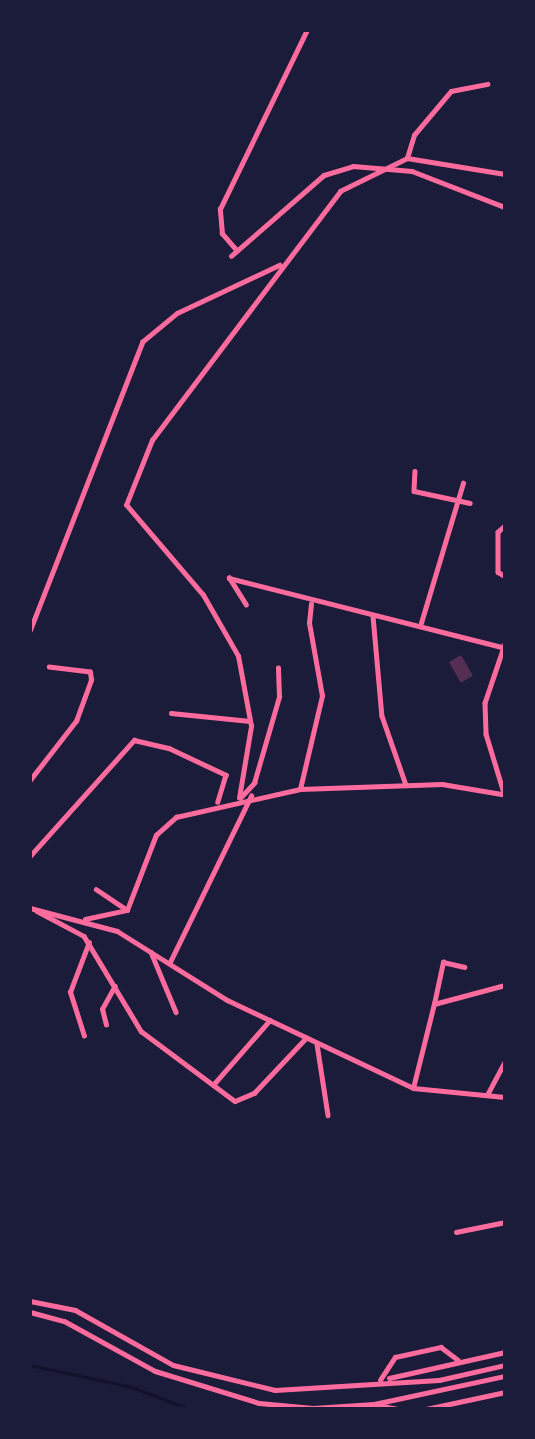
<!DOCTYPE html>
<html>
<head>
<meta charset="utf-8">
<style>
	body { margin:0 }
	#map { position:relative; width:535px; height:1439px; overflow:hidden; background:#1b1b3a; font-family:"DM Sans",sans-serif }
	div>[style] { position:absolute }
	.stream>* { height:2.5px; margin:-1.25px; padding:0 1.25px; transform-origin:1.25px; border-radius:1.25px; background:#12122b }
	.building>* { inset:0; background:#542f53; transform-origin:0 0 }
	.minor>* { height:4.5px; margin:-2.25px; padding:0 2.25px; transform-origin:2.25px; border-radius:2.25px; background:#ff6b9d }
	.secondary>* { height:5px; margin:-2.5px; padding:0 2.5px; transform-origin:2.5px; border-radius:2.5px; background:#ff6b9d }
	span { translate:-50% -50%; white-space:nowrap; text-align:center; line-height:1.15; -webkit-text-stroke:6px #1b1b3a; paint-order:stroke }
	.frame { position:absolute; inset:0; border:32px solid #1b1b3a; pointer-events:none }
</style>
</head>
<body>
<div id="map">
	<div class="stream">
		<div style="left:30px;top:1365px;width:104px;rotate:12.2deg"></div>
		<div style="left:132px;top:1387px;width:62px;rotate:20.8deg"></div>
	</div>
	<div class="building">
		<div style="left:461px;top:655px;width:24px;height:14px;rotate:60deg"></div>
	</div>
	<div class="minor">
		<div style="left:407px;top:158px;width:24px;rotate:-73deg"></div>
		<div style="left:414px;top:135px;width:57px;rotate:-49.9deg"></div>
		<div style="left:451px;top:91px;width:37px;rotate:-11deg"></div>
		<div style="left:237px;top:251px;width:23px;rotate:-131deg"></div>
		<div style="left:222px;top:234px;width:25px;rotate:-95deg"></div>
		<div style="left:220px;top:209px;width:199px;rotate:-64.1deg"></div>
		<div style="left:231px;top:256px;width:123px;rotate:-41.1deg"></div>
		<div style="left:324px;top:175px;width:30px;rotate:-17deg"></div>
		<div style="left:353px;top:166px;width:59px;rotate:4.8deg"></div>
		<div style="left:412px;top:171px;width:100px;rotate:21.2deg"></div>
		<div style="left:415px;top:471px;width:20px;rotate:93deg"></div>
		<div style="left:414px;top:491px;width:57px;rotate:12.1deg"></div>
		<div style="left:505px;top:526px;width:9px;rotate:139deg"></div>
		<div style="left:498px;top:532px;width:40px;rotate:90deg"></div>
		<div style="left:498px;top:572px;width:8px;rotate:30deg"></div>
		<div style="left:246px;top:605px;width:32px;rotate:-122deg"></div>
		<div style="left:229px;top:578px;width:285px;rotate:14.2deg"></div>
		<div style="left:373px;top:616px;width:100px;rotate:84.9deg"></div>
		<div style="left:382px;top:716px;width:73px;rotate:70.8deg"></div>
		<div style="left:421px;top:623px;width:146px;rotate:-73.3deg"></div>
		<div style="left:30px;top:630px;width:309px;rotate:-68.7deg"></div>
		<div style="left:142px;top:342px;width:45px;rotate:-39.6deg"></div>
		<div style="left:177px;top:313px;width:113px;rotate:-25.2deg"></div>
		<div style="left:505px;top:644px;width:62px;rotate:108.7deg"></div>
		<div style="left:485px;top:703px;width:31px;rotate:88deg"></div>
		<div style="left:486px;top:734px;width:65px;rotate:73deg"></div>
		<div style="left:171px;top:713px;width:79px;rotate:5.8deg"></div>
		<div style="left:30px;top:780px;width:75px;rotate:-52.1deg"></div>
		<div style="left:76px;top:721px;width:44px;rotate:-69.9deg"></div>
		<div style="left:91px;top:680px;width:8px;rotate:-97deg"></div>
		<div style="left:90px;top:672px;width:41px;rotate:-173deg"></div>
		<div style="left:300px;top:789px;width:142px;rotate:-2deg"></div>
		<div style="left:442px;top:784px;width:60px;rotate:9.6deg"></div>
		<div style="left:239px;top:798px;width:73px;rotate:-80.5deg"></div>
		<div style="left:251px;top:726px;width:71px;rotate:-100.5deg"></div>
		<div style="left:238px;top:656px;width:70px;rotate:-119.8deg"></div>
		<div style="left:203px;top:595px;width:118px;rotate:-130.5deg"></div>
		<div style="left:126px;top:505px;width:70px;rotate:-68.2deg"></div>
		<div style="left:152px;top:440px;width:312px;rotate:-52.9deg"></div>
		<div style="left:340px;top:191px;width:75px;rotate:-26.2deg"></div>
		<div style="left:407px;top:158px;width:99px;rotate:9.3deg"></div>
		<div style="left:240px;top:798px;width:21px;rotate:-47deg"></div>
		<div style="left:254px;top:783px;width:90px;rotate:-73.8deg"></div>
		<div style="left:279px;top:697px;width:29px;rotate:-92deg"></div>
		<div style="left:30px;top:856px;width:156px;rotate:-48.1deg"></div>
		<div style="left:134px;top:740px;width:36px;rotate:13deg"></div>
		<div style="left:169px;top:748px;width:63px;rotate:25.3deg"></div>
		<div style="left:226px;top:775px;width:28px;rotate:107deg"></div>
		<div style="left:96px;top:889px;width:37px;rotate:34deg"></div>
		<div style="left:37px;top:911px;width:53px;rotate:28deg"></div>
		<div style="left:84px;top:936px;width:111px;rotate:59deg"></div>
		<div style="left:141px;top:1031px;width:117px;rotate:36.7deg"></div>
		<div style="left:235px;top:1101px;width:21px;rotate:-23deg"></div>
		<div style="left:254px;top:1093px;width:76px;rotate:-46.6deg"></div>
		<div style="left:85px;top:919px;width:43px;rotate:-12.1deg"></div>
		<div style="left:127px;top:910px;width:80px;rotate:-68.9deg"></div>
		<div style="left:156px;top:835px;width:27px;rotate:-42deg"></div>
		<div style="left:176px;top:817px;width:127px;rotate:-12.7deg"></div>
		<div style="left:300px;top:789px;width:96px;rotate:-76.7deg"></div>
		<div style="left:322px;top:696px;width:74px;rotate:-100.1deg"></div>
		<div style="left:309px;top:623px;width:19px;rotate:-84deg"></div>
		<div style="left:151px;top:952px;width:65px;rotate:67.4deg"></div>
		<div style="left:170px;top:962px;width:185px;rotate:-64deg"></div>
		<div style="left:434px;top:1004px;width:43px;rotate:-77.9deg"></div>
		<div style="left:443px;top:962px;width:22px;rotate:13deg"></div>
		<div style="left:106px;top:1025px;width:16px;rotate:-104deg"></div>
		<div style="left:102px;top:1009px;width:26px;rotate:-61deg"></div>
		<div style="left:84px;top:1036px;width:46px;rotate:-107.7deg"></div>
		<div style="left:70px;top:992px;width:53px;rotate:-69.2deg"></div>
		<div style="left:317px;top:1044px;width:72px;rotate:81.2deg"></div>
		<div style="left:213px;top:1085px;width:86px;rotate:-48.8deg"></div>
		<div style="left:413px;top:1088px;width:87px;rotate:-76deg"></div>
		<div style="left:434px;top:1004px;width:73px;rotate:-15deg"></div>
		<div style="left:487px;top:1095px;width:38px;rotate:-62deg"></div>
		<div style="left:456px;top:1232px;width:50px;rotate:-11.5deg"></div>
		<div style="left:380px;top:1380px;width:27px;rotate:-57deg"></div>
		<div style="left:395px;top:1357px;width:47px;rotate:-12.3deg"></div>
		<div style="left:441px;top:1347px;width:21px;rotate:37deg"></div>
	</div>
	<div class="secondary">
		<div style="left:30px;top:908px;width:90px;rotate:14.8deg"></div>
		<div style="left:117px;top:931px;width:130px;rotate:32.1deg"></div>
		<div style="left:227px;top:1000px;width:206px;rotate:25.3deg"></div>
		<div style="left:413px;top:1088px;width:92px;rotate:5.6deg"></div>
		<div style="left:30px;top:1301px;width:46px;rotate:11.3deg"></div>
		<div style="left:75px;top:1310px;width:112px;rotate:29.3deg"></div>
		<div style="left:173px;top:1365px;width:105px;rotate:13.8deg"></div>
		<div style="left:275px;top:1390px;width:164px;rotate:-3.5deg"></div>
		<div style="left:439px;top:1380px;width:68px;rotate:-12.8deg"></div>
		<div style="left:30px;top:1312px;width:35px;rotate:15deg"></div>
		<div style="left:64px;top:1321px;width:104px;rotate:28.8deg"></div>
		<div style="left:155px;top:1371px;width:109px;rotate:17.1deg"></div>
		<div style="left:259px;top:1403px;width:54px;rotate:5.3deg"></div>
		<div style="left:313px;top:1408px;width:61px;rotate:-3.8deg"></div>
		<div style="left:374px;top:1404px;width:134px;rotate:-12.1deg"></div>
		<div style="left:389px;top:1378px;width:119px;rotate:-12.6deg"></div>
		<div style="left:377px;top:1405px;width:21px;rotate:11deg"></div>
		<div style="left:426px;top:1409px;width:81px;rotate:-12.1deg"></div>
	</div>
	<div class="frame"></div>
</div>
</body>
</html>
